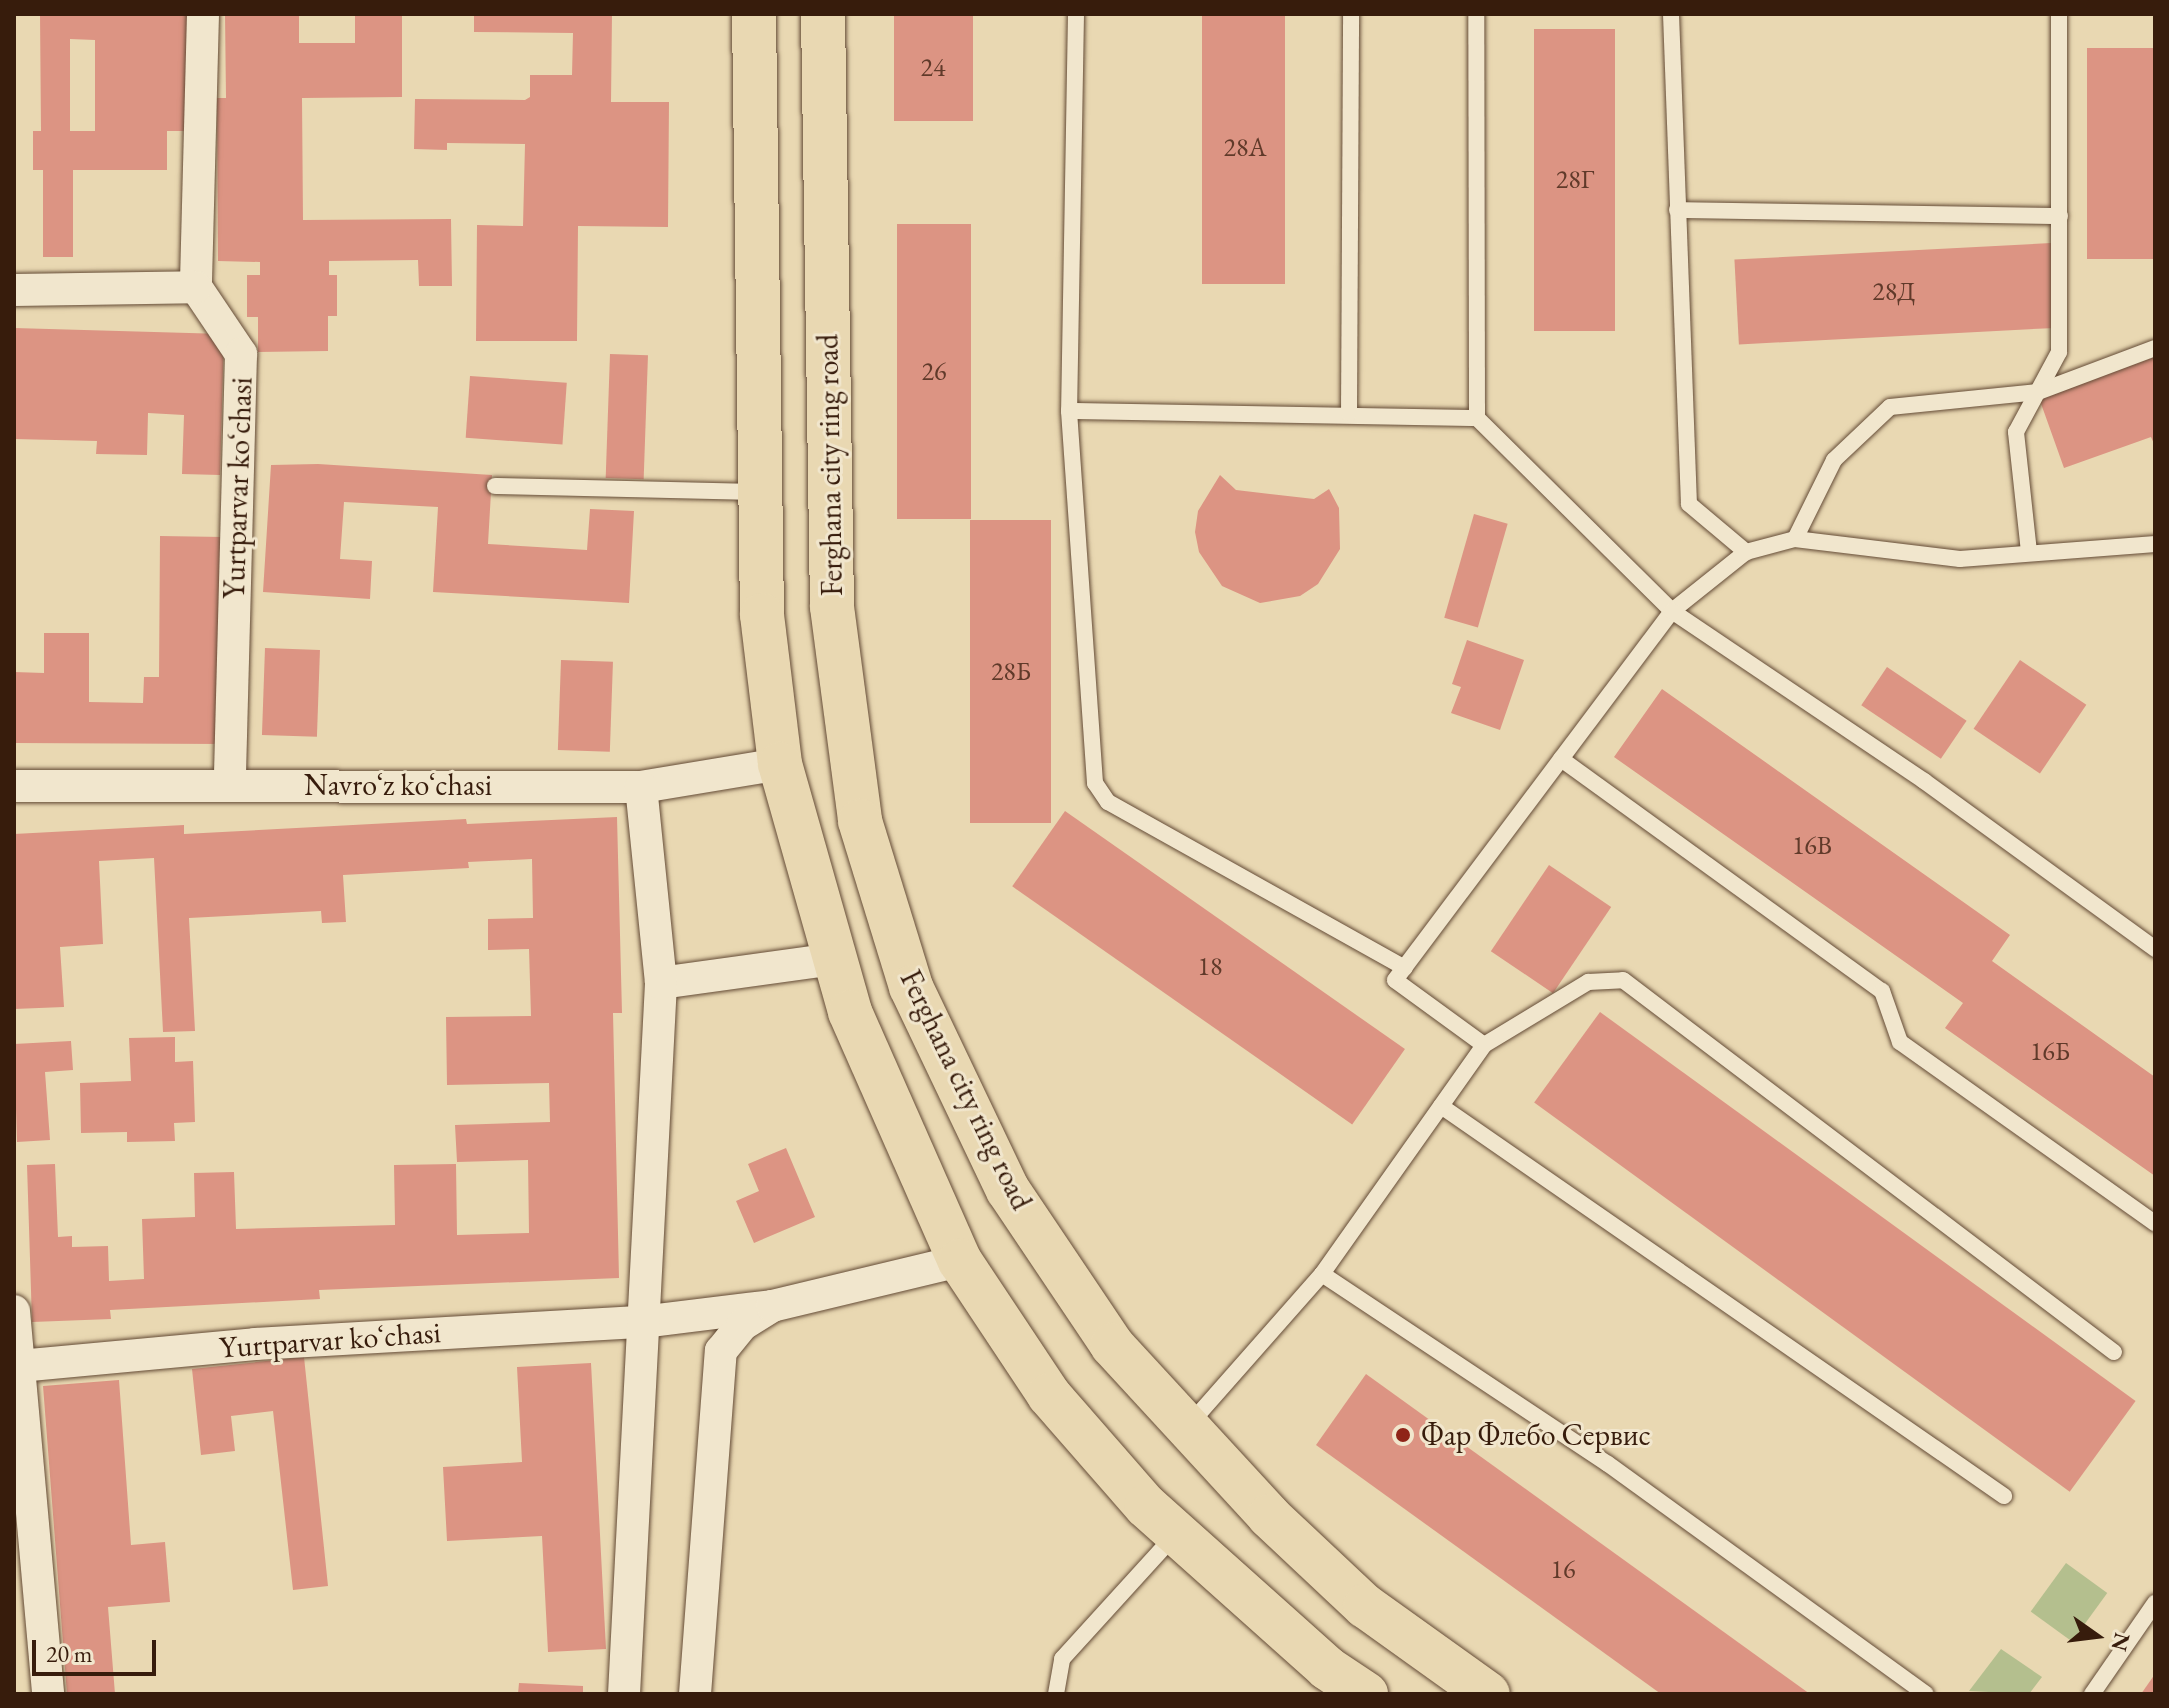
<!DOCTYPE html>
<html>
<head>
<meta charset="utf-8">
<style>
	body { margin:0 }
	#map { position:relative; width:2169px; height:1708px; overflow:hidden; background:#e9d8b2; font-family:"EB Garamond",serif }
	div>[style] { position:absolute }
	.green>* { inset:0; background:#b4bf8e; transform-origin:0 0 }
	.building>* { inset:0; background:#dc9483; transform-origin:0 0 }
	.roads { filter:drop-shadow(0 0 2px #644b36) drop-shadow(0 0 2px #644b36) }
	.service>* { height:16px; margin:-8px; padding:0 8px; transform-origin:8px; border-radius:8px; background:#f1e6cd }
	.minor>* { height:32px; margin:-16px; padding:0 16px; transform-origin:16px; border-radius:16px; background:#f1e6cd }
	.trunk>* { height:44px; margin:-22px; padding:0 22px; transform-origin:22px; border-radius:22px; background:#e9d8b2 }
	.dots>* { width:22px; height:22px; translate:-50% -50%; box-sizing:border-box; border:4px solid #f1e6cd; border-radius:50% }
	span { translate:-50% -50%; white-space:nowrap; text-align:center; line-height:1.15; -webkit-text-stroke:6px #f1e6cd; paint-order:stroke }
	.number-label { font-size:26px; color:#603a2a }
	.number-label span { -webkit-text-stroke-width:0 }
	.street-label { font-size:30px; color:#371c0c }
	.poi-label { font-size:30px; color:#371c0c }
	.left { translate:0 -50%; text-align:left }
	.frame { position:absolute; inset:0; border:16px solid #371c0c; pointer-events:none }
	.north { position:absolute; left:2057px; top:1596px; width:80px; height:80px; -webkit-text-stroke:6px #f1e6cd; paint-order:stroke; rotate:104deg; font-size:22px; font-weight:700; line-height:32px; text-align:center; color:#371c0c }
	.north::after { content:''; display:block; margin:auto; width:28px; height:36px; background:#371c0c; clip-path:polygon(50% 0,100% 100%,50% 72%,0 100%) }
	.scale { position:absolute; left:32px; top:1640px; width:124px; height:36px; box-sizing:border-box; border:4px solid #371c0c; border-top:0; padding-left:10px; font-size:24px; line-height:28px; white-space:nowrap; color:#371c0c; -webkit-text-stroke:6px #f1e6cd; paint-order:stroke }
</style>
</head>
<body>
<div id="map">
	<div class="green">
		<div style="left:2066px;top:1563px;width:51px;height:60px;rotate:36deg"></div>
		<div style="clip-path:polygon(2001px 1649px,2042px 1677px,2029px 1694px,1969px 1691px)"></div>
	</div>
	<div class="building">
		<div style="clip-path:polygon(evenodd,40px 14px,188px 14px,188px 131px,167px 131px,167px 170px,73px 170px,73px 257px,43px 257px,43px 170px,33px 170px,33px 131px,41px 131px,40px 14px,70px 39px,95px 40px,95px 131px,70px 131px,70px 39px)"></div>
		<div style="clip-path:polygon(225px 14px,299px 14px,299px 43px,355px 43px,355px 14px,402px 14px,402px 97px,302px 98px,303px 220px,451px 219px,452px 286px,419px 286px,418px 260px,329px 261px,329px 275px,337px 275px,337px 316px,328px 316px,328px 351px,258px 352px,258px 317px,247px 317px,247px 275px,260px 275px,260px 262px,218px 261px,217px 98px,226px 98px)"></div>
		<div style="clip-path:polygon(474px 14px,612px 14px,611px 102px,669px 102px,668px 227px,578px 226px,577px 341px,476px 341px,477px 225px,523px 226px,525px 144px,447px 143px,447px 150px,414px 149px,415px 99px,525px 100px,530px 97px,530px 75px,572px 75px,573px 33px,474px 32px)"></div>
		<div style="left:894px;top:14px;width:79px;height:107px"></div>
		<div style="left:1202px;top:14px;width:83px;height:270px"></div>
		<div style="left:1534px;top:29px;width:81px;height:302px"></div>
		<div style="left:2155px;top:48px;width:211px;height:68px;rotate:90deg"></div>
		<div style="left:897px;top:224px;width:74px;height:295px"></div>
		<div style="left:2051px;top:243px;width:85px;height:317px;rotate:87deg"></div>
		<div style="clip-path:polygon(14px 328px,224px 334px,220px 475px,182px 474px,184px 415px,148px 413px,147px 455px,96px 454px,97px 441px,14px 439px)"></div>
		<div style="left:610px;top:354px;width:38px;height:124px;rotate:2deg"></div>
		<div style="clip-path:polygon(2155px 357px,2155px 446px,2151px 437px,2064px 468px,2039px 398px)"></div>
		<div style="left:470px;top:376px;width:97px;height:62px;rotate:4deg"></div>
		<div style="clip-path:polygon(318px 464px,492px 475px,488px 544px,587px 550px,590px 509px,634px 511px,629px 603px,433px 592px,438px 507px,344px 502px,340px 559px,372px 561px,370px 599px,263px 592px,271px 465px)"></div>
		<div style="clip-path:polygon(1220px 475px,1236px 490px,1314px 499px,1329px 489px,1339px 508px,1340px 549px,1318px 584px,1300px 596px,1260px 603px,1222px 586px,1199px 552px,1195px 532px,1198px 511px)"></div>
		<div style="left:1474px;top:514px;width:35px;height:108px;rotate:16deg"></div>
		<div style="left:1051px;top:520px;width:303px;height:81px;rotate:90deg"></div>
		<div style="clip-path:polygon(160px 536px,224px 537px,222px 744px,14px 743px,14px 672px,44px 673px,44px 633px,89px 633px,89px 702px,143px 703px,144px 677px,159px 677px)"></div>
		<div style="clip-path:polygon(1467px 640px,1524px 660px,1500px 730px,1451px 713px,1461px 687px,1452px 684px)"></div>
		<div style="left:265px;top:648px;width:55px;height:87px;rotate:2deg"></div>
		<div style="left:561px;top:660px;width:52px;height:90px;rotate:2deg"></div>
		<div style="left:2020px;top:660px;width:80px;height:83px;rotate:34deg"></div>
		<div style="left:1887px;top:667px;width:96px;height:46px;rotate:34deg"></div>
		<div style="clip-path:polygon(1662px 689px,2010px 935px,1992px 961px,2155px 1077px,2155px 1176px,1945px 1028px,1963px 1003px,1614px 757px)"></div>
		<div style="left:1065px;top:811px;width:415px;height:92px;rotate:35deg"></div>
		<div style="clip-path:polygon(617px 817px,622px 1013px,613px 1013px,619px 1278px,319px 1290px,320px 1299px,110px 1310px,111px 1319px,32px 1322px,27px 1165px,55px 1164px,58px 1237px,72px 1236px,72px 1247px,108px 1246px,109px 1281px,144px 1279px,142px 1219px,195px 1217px,194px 1173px,234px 1172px,236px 1229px,395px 1225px,394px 1165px,456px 1164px,457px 1235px,529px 1233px,528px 1160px,457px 1162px,455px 1125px,550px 1122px,549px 1083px,447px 1085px,446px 1017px,531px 1016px,529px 949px,488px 950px,488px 919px,533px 918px,532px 859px,468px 862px,469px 868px,343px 875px,346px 922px,322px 923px,321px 911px,189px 918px,195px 1031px,163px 1032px,154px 858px,99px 861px,103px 944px,60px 947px,64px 1007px,14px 1009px,14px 834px,184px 825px,184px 834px,466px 819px,467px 824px)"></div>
		<div style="left:1549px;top:865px;width:75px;height:104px;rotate:34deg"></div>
		<div style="left:1600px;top:1012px;width:662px;height:112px;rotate:36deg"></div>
		<div style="clip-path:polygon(175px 1037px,175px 1062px,193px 1061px,195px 1122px,174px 1123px,175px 1141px,127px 1142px,127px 1132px,81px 1133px,80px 1083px,131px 1081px,129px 1038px)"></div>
		<div style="clip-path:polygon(71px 1041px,73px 1070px,45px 1072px,50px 1140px,17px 1142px,14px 1044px)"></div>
		<div style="clip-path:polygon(786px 1148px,815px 1217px,754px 1243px,736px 1201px,759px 1191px,748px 1164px)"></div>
		<div style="clip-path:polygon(304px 1357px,328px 1586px,293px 1590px,273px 1411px,231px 1416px,235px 1451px,201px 1455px,192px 1369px)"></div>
		<div style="clip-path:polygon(591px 1363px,606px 1649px,548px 1652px,542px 1536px,447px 1541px,443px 1467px,522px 1462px,517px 1367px)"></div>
		<div style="clip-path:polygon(1366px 1374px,1810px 1694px,1661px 1694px,1316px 1445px)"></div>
		<div style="clip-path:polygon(119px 1380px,131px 1545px,165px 1542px,170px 1602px,108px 1607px,115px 1694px,67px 1694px,43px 1386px)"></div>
		<div style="clip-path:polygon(2155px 1674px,2155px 1694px,2141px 1694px)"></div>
		<div style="clip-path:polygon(519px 1683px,583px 1686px,583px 1694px,518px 1694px)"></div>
	</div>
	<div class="roads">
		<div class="service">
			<div style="left:1076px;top:14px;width:397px;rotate:91deg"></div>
			<div style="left:1069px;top:411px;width:373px;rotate:86deg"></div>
			<div style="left:1095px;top:783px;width:23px;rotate:56deg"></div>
			<div style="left:1108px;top:802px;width:340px;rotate:29.2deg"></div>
			<div style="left:1671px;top:14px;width:490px;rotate:87.9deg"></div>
			<div style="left:1689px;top:504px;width:75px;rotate:40.1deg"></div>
			<div style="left:1677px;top:210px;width:383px;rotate:0.9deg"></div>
			<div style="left:1069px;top:411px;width:408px;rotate:1deg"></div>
			<div style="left:1477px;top:418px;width:404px;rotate:-90.1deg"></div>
			<div style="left:1349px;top:413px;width:399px;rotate:-89.7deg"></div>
			<div style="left:1477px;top:418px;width:274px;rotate:44.7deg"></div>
			<div style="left:1672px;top:611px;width:95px;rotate:-38.6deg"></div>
			<div style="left:1746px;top:552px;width:51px;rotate:-14.9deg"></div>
			<div style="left:1795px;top:539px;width:166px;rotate:6.9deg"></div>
			<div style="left:1960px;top:559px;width:196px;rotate:-4.4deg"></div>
			<div style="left:495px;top:486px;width:264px;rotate:1.3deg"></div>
			<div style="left:1795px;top:539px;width:88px;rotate:-63.7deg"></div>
			<div style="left:1834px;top:460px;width:77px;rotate:-43.4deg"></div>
			<div style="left:1890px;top:407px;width:149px;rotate:-5.8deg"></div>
			<div style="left:2038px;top:392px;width:125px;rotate:-20.6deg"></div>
			<div style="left:2029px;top:552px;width:121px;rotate:-96.2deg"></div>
			<div style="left:2016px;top:432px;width:91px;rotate:-61.7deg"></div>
			<div style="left:2059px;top:352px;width:338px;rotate:-90deg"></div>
			<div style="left:1561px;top:759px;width:396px;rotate:35.9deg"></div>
			<div style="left:1882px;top:991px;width:54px;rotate:70.6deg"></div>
			<div style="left:1900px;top:1042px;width:313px;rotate:35.4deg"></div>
			<div style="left:1484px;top:1045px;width:122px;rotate:-31.2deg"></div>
			<div style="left:1588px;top:982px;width:35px;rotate:-3deg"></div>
			<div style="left:1623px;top:980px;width:616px;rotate:37.15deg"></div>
			<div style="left:1441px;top:1106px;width:685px;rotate:34.71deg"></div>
			<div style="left:1322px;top:1274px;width:281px;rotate:-54.7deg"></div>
			<div style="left:1484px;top:1045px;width:110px;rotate:-143.9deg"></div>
			<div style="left:1395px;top:980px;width:461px;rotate:-53.1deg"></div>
			<div style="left:1672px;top:611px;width:304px;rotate:34deg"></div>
			<div style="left:1924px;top:781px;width:286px;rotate:36deg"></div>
			<div style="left:1188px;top:1426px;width:203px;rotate:-48.6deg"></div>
			<div style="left:1322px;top:1274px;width:343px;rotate:33.6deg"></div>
			<div style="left:1608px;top:1464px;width:392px;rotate:35.9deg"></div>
			<div style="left:1056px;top:1694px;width:36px;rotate:-80deg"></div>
			<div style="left:1062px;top:1659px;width:168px;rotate:-47.7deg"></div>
			<div style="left:2092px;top:1694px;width:111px;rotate:-55.3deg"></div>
		</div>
		<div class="minor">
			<div style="left:203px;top:14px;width:273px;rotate:91.5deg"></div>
			<div style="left:196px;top:287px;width:81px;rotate:56.1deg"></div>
			<div style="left:241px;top:354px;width:431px;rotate:91.5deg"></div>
			<div style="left:14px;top:290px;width:182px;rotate:-0.9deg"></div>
			<div style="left:14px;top:786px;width:627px;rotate:0.09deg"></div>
			<div style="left:641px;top:787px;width:141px;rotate:-9.4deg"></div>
			<div style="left:661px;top:983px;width:176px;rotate:-7.9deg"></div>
			<div style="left:14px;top:1311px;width:385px;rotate:84.9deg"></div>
			<div style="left:19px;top:1366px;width:237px;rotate:-5.3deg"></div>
			<div style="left:255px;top:1344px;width:388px;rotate:-3.3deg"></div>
			<div style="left:642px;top:1322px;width:131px;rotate:-7deg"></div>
			<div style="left:624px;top:1694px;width:712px;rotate:-87.02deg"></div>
			<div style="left:661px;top:983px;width:197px;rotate:-95.8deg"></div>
			<div style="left:695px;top:1694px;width:344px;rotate:-85.7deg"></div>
			<div style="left:721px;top:1351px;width:33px;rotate:-51deg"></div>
			<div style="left:742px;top:1325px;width:36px;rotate:-32deg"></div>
			<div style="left:772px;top:1306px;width:193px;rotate:-13.5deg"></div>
		</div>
		<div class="trunk">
			<div style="left:754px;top:14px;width:601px;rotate:89.24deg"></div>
			<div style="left:762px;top:615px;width:150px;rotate:83.1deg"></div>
			<div style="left:780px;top:764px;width:258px;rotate:74.2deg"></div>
			<div style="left:850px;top:1012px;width:272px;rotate:66.2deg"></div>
			<div style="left:960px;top:1261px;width:161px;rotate:56.4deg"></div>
			<div style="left:1049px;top:1395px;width:147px;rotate:48.9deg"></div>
			<div style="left:1146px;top:1506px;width:243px;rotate:41.8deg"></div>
			<div style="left:1327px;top:1668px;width:47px;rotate:33.7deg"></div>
			<div style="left:823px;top:14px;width:593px;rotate:89.13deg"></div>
			<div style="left:832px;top:607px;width:216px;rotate:82.5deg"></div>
			<div style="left:860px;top:821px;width:174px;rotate:72.9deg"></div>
			<div style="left:911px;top:987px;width:225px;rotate:64.5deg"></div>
			<div style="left:1008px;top:1190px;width:187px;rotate:56.1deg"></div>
			<div style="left:1112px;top:1345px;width:232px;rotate:47.4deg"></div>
			<div style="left:1269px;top:1516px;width:132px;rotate:43.2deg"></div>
			<div style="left:1365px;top:1606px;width:151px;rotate:35.6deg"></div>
		</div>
	</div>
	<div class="dots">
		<div style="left:1403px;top:1435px;background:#8f2418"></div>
	</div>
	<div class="number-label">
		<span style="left:933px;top:68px">24</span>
		<span style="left:1245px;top:148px">28А</span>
		<span style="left:1575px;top:180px">28Г</span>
		<span style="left:1894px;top:292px">28Д</span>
		<span style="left:934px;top:372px">26</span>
		<span style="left:1011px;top:672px">28Б</span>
		<span style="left:1812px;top:846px">16В</span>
		<span style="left:1210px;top:967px">18</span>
		<span style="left:2050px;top:1052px">16Б</span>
		<span style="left:1563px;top:1570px">16</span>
	</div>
	<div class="street-label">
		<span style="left:830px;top:465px;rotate:-91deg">Ferghana city ring road</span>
		<span style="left:238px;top:488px;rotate:-88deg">Yurtparvar koʻchasi</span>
		<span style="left:398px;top:785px">Navroʻz koʻchasi</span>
		<span style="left:966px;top:1090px;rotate:64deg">Ferghana city ring road</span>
		<span style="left:330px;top:1340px;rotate:-4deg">Yurtparvar koʻchasi</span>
	</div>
	<div class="poi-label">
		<span class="left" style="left:1421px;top:1435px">Фар Флебо Сервис</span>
	</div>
	<div class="frame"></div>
	<div class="north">N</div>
	<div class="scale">20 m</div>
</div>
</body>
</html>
